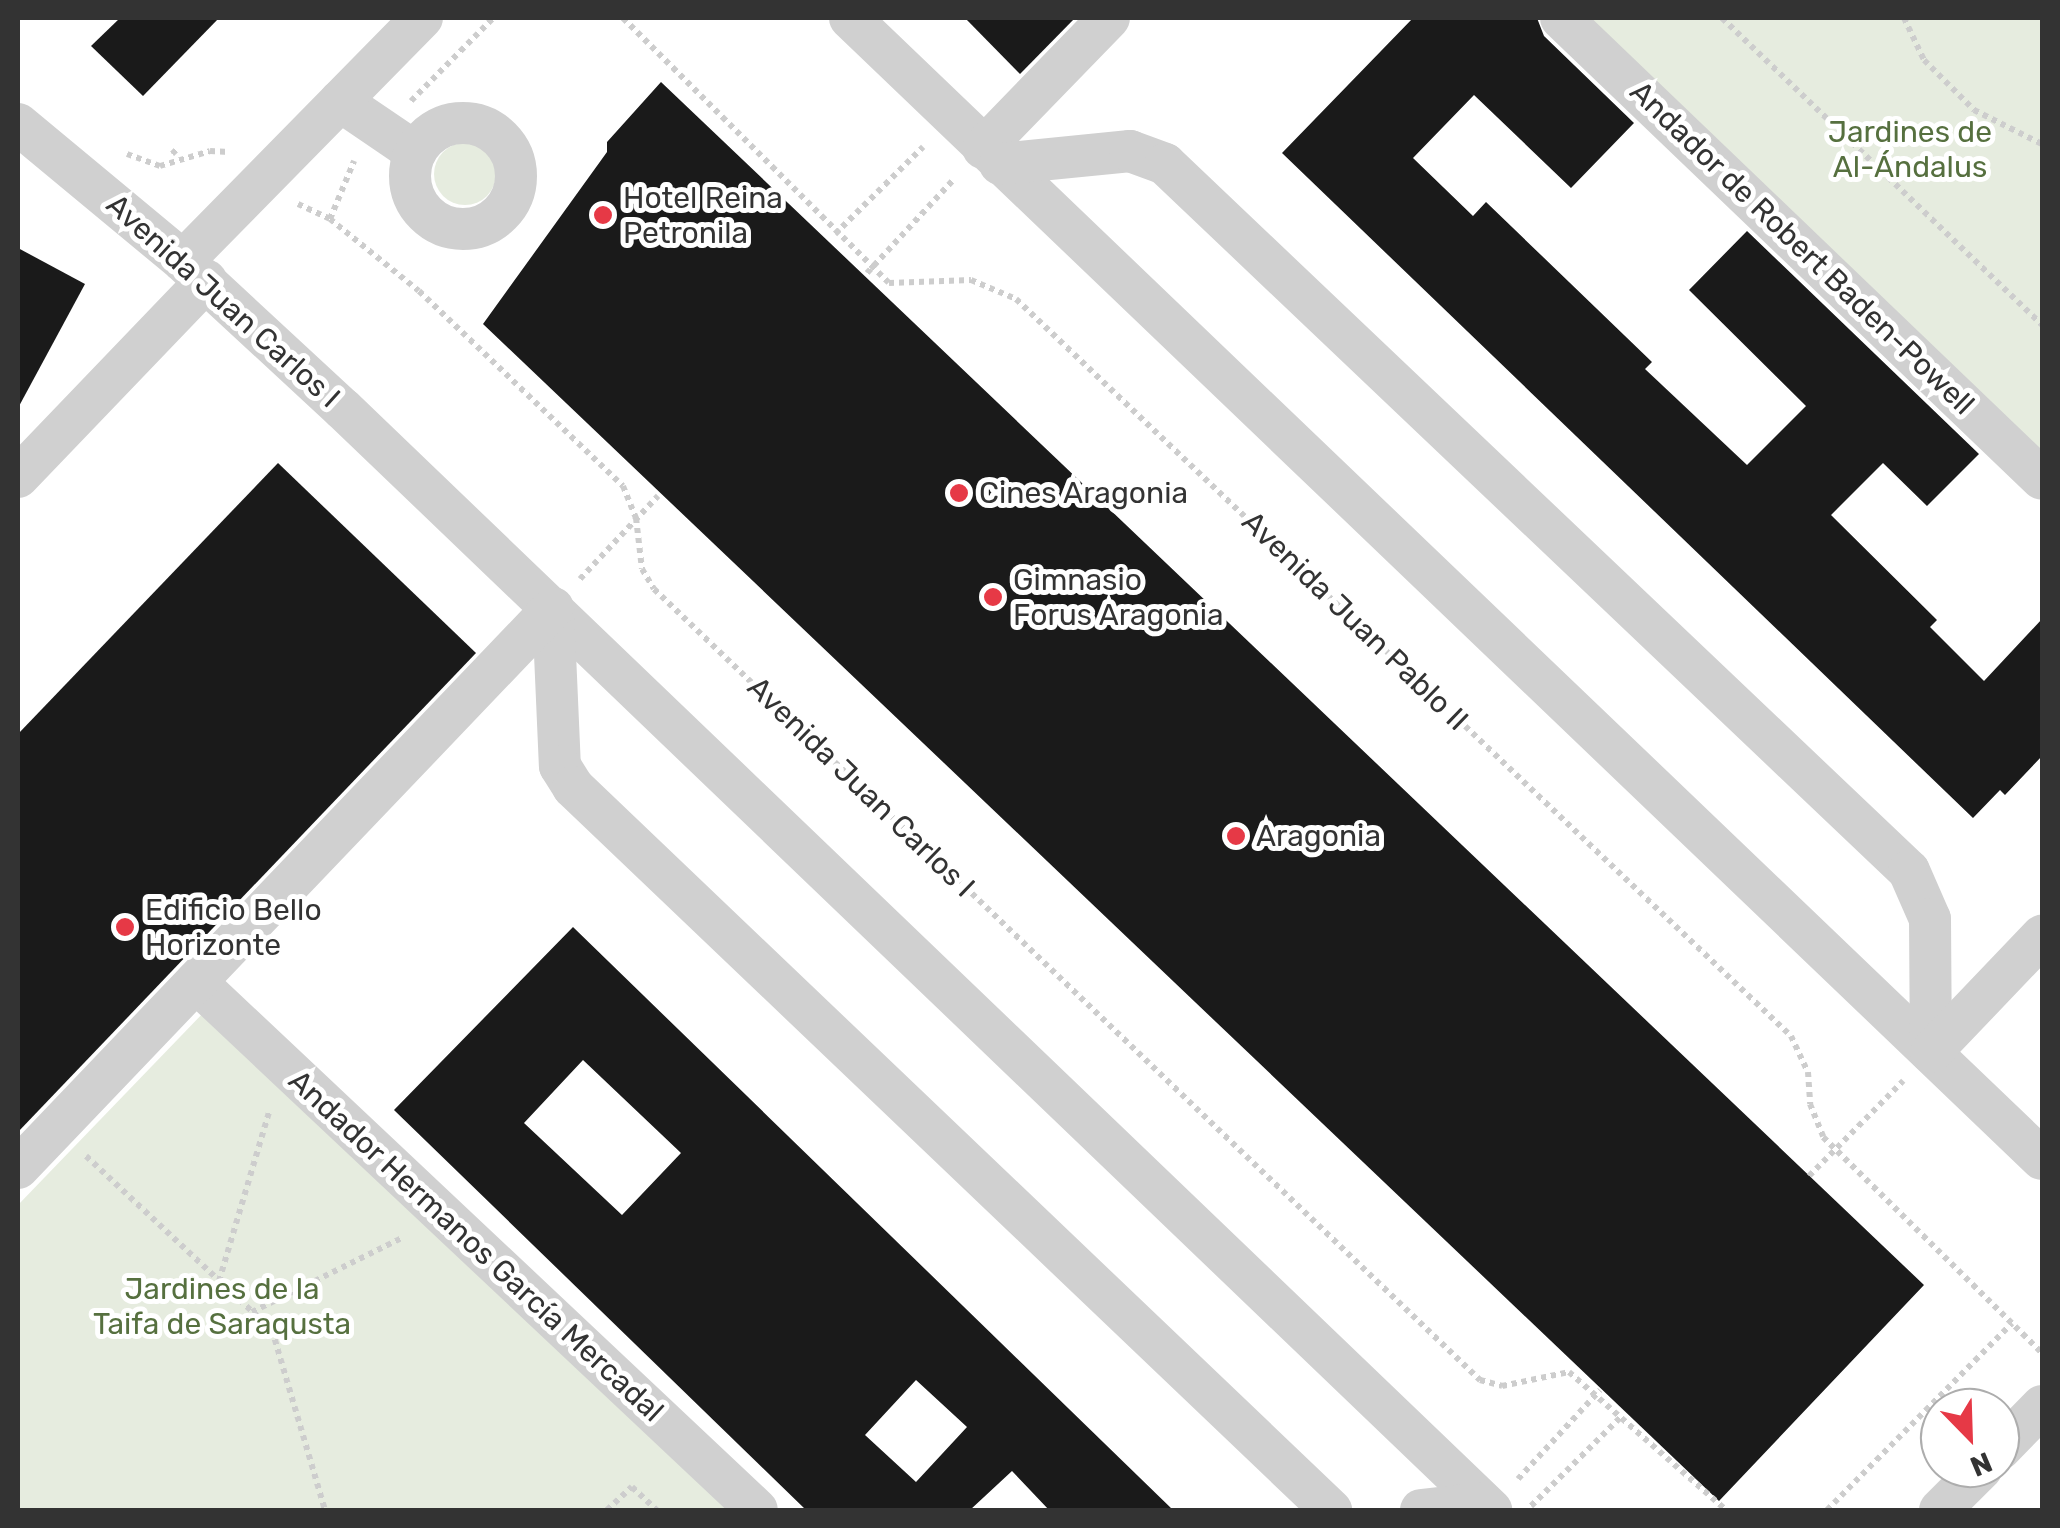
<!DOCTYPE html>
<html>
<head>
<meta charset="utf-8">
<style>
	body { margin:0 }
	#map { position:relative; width:2060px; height:1528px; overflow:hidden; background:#fff; font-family:Rubik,sans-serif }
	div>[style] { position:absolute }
	.green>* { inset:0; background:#e6ecdf }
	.round { border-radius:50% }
	.building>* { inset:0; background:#1a1a1a }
	.path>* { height:6px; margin-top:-3px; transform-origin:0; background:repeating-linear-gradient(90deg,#cdcdcd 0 5px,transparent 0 10px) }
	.minor>* { height:42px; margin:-21px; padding:0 21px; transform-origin:21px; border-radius:21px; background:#d0d0d0 }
	.minor>.ring { margin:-21px; padding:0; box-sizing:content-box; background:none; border:42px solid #d0d0d0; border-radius:50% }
	.dots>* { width:28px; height:28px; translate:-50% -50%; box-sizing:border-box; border:5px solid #fff; border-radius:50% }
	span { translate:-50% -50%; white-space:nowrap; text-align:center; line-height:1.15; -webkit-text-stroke:10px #fff; paint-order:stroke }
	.park-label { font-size:30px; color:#56703f }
	.poi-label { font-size:30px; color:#333 }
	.left { translate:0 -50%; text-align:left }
	.street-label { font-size:30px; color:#333 }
	.frame { position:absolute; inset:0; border:20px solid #333; pointer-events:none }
	.north { position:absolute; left:1920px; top:1388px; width:100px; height:100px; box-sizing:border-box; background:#fff; border:2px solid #adadad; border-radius:50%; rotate:157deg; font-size:28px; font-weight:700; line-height:40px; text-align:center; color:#333 }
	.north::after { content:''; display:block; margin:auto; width:35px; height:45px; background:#e63946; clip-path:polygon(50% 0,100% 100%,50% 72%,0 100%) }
</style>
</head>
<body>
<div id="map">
	<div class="green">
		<div style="clip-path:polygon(1581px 18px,2042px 18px,2042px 456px)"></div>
		<div class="round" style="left:434px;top:143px;width:62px;height:62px"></div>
		<div style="clip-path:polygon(206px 1010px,729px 1510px,18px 1510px,18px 1205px)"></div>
	</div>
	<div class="building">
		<div style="clip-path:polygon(120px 18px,219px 18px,143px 96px,91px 46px)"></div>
		<div style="clip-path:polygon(965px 18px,1075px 18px,1020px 74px)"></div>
		<div style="clip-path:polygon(1413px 18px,1537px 18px,1544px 36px,1634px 123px,1571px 188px,1474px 95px,1413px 158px,1473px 216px,1486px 202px,1652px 362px,1645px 369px,1747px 465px,1806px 406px,1689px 290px,1747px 231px,1979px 454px,1927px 506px,1883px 463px,1831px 515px,1937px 620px,1930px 627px,1984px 681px,2042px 619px,2042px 756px,2005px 795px,2000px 790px,1973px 818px,1282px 153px)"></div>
		<div style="clip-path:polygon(661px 82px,1924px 1285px,1719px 1501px,483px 324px,607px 152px,607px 142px)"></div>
		<div style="clip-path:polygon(18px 248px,85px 284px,18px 408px)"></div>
		<div style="clip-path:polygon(278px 463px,476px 653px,18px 1132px,18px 734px)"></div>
		<div style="clip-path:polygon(evenodd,573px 927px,1173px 1510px,1049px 1510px,1012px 1471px,970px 1510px,806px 1510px,394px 1110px,573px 927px,583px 1060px,681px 1153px,622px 1215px,524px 1123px,583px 1060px,573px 927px,916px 1380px,967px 1427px,916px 1482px,865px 1435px,916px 1380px)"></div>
	</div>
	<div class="path">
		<div style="left:623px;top:18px;width:375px;rotate:44.9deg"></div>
		<div style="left:889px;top:283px;width:82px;rotate:-2.1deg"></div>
		<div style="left:971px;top:280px;width:49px;rotate:22.9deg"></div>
		<div style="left:1016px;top:299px;width:1069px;rotate:43.56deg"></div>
		<div style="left:1791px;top:1036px;width:40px;rotate:65deg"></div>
		<div style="left:1808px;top:1072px;width:32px;rotate:86deg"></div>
		<div style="left:1810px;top:1104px;width:35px;rotate:68deg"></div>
		<div style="left:1823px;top:1137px;width:308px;rotate:44.6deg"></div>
		<div style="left:1722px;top:18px;width:443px;rotate:43.8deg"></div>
		<div style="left:1904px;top:18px;width:47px;rotate:64.5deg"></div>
		<div style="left:1924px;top:60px;width:71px;rotate:45deg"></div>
		<div style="left:1974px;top:110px;width:76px;rotate:26.6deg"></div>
		<div style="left:411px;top:101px;width:117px;rotate:-45.3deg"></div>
		<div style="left:127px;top:154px;width:35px;rotate:20deg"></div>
		<div style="left:160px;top:166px;width:52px;rotate:-16.7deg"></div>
		<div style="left:210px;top:151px;width:19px;rotate:3deg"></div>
		<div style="left:172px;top:154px;width:8px;rotate:-45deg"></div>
		<div style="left:298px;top:204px;width:35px;rotate:25deg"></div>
		<div style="left:330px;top:219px;width:114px;rotate:39deg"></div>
		<div style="left:419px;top:291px;width:282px;rotate:43.7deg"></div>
		<div style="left:623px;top:486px;width:35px;rotate:68deg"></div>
		<div style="left:636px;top:518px;width:51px;rotate:83.3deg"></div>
		<div style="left:642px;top:569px;width:23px;rotate:59deg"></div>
		<div style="left:654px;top:589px;width:1144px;rotate:43.76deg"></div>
		<div style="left:1480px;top:1380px;width:23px;rotate:15deg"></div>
		<div style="left:1502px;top:1386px;width:68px;rotate:-11.8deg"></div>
		<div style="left:1569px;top:1372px;width:209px;rotate:41.3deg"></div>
		<div style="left:330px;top:219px;width:63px;rotate:-67.5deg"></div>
		<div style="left:835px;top:234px;width:124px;rotate:-44.7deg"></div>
		<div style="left:867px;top:273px;width:129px;rotate:-47.2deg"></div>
		<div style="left:580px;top:579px;width:114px;rotate:-46.8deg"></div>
		<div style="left:86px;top:1156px;width:255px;rotate:43.1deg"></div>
		<div style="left:272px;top:1330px;width:188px;rotate:73.6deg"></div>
		<div style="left:1809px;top:1176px;width:134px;rotate:-45.3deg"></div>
		<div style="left:219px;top:1281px;width:179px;rotate:-73.5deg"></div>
		<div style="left:252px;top:1312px;width:169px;rotate:-26.3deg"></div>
		<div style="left:1518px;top:1479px;width:121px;rotate:-47.3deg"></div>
		<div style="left:1531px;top:1506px;width:128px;rotate:-44.7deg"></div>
		<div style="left:607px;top:1510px;width:34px;rotate:-43deg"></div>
		<div style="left:632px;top:1487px;width:34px;rotate:43deg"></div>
		<div style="left:1827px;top:1510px;width:263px;rotate:-45.3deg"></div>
	</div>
	<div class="minor">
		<div style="left:850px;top:18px;width:1650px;rotate:43.75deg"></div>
		<div style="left:1561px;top:18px;width:666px;rotate:43.78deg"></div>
		<div style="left:340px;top:101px;width:91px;rotate:34.2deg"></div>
		<div class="ring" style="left:410px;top:123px;width:64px;height:64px"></div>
		<div style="left:18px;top:124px;width:214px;rotate:39.7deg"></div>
		<div style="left:183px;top:261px;width:218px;rotate:42.8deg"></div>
		<div style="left:343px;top:409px;width:1591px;rotate:43.8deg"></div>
		<div style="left:983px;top:148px;width:181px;rotate:-45.9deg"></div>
		<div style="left:1000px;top:164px;width:131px;rotate:-5.7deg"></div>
		<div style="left:1130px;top:151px;width:37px;rotate:20deg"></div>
		<div style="left:1165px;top:164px;width:1026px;rotate:43.54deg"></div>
		<div style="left:1909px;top:871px;width:52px;rotate:66.4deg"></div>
		<div style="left:1930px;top:919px;width:133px;rotate:89.6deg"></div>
		<div style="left:183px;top:261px;width:341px;rotate:-45.5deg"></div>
		<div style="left:18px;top:477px;width:272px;rotate:-46.2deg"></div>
		<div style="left:553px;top:608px;width:158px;rotate:87.5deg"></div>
		<div style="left:560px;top:766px;width:25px;rotate:58deg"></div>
		<div style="left:573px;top:787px;width:1048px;rotate:43.65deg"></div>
		<div style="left:196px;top:982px;width:770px;rotate:43.26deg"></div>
		<div style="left:1931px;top:1052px;width:161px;rotate:-46.3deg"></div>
		<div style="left:18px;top:1168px;width:774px;rotate:-46.31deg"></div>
		<div style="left:2000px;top:1449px;width:60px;rotate:-45.7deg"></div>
		<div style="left:1421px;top:1510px;width:62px;rotate:-6.4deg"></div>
		<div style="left:1940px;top:1510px;width:59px;rotate:-45deg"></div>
	</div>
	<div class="dots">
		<div style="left:603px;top:215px;background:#e63946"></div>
		<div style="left:959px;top:493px;background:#e63946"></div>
		<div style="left:993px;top:597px;background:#e63946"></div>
		<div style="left:1236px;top:836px;background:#e63946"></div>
		<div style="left:125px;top:927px;background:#e63946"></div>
	</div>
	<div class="park-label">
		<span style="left:1910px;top:149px">Jardines de<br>Al-Ándalus</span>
		<span style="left:222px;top:1306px">Jardines de la<br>Taifa de Saraqusta</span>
	</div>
	<div class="poi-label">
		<span class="left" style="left:623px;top:215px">Hotel Reina<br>Petronila</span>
		<span class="left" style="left:979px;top:493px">Cines Aragonia</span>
		<span class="left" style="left:1013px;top:597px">Gimnasio<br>Forus Aragonia</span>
		<span class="left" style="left:1256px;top:836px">Aragonia</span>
		<span class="left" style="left:145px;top:927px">Edificio Bello<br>Horizonte</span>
	</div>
	<div class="street-label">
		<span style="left:1802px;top:248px;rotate:44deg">Andador de Robert Baden-Powell</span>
		<span style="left:223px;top:301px;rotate:42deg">Avenida Juan Carlos I</span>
		<span style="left:1355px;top:621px;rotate:44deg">Avenida Juan Pablo II</span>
		<span style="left:861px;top:787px;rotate:44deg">Avenida Juan Carlos I</span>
		<span style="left:476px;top:1246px;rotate:43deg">Andador Hermanos García Mercadal</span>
	</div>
	<div class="frame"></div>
	<div class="north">N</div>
</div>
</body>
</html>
